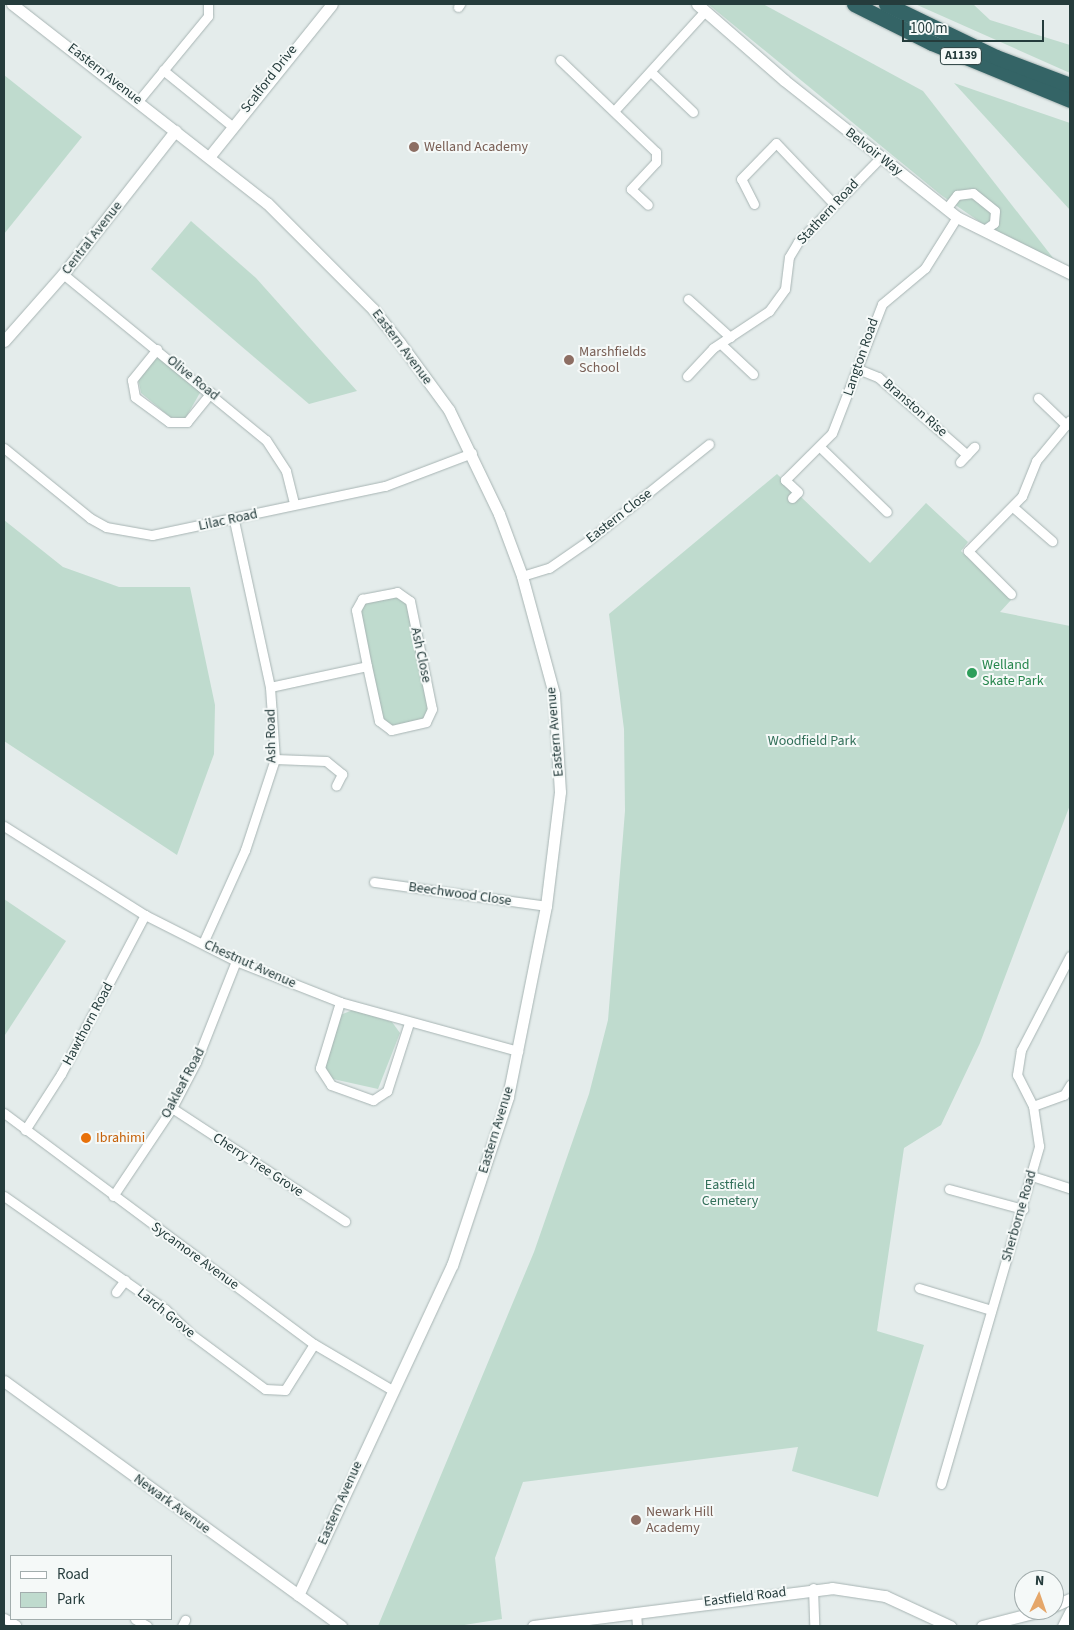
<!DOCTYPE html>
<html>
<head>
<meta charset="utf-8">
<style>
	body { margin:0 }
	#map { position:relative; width:1074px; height:1630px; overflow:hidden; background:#e4eceb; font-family:"Source Sans 3",sans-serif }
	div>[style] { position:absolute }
	.green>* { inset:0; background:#bfdbce }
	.roads { filter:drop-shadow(0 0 1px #a7b4b3) drop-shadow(0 0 1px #a7b4b3) }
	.street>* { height:9px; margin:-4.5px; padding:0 4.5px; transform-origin:4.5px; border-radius:4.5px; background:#fff }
	.secondary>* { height:11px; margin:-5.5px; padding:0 5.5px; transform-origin:5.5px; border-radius:5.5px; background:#fff }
	.highway>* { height:15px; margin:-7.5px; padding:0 7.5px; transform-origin:7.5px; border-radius:7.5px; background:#346466 }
	.dots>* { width:14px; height:14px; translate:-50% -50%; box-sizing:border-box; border:2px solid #f5f9f8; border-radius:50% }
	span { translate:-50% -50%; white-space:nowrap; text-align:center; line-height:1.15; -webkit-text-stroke:4px #f5f9f8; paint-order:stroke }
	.shield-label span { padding:1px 4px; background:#f5f9f8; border:1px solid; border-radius:4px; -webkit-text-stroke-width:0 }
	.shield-label { font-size:12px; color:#253c3c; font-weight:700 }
	.street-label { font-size:14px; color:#253c3c }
	.education-label { font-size:14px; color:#785e54 }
	.left { translate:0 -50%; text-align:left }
	.leisure-label { font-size:14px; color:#27864d }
	.park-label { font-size:14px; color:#33705a }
	.food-label { font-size:14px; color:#c56008 }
	.frame { position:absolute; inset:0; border:5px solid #253c3c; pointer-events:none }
	.legend { position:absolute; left:10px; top:1555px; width:162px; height:65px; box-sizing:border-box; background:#f5f9f8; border:1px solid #a2adad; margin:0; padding:6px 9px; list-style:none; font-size:15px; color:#253c3c }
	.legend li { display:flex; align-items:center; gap:10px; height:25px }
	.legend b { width:25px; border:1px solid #a2adad }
	.north { position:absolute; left:1014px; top:1570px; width:50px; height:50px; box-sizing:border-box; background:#f5f9f8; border:1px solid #a2adad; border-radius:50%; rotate:3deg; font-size:14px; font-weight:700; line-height:20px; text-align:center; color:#253c3c }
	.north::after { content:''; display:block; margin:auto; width:18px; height:22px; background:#e5a76a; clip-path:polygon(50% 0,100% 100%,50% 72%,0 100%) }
	.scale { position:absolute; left:902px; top:20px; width:142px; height:22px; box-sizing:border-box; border:2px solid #253c3c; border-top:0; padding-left:6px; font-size:15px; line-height:18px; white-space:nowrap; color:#253c3c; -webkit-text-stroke:4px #f5f9f8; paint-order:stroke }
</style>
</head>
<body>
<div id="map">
	<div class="green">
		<div style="clip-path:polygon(708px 4px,763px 4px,923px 91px,1057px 263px,993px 231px,941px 195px)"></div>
		<div style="clip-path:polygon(915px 4px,973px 4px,990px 20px,1070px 45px,1070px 73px)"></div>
		<div style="clip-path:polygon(4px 75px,82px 137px,4px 234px)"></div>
		<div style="clip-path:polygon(954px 83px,1070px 123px,1070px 210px)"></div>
		<div style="clip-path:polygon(191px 221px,256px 278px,357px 391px,309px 404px,151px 269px)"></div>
		<div style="clip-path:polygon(162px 357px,201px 391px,185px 419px,170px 417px,141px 393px,138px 378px,154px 359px)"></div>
		<div style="clip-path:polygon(777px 474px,870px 563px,926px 503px,968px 542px,961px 551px,1011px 600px,1000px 612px,1070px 626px,1070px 805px,980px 1043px,941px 1125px,904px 1148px,877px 1331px,924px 1345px,878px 1497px,792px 1471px,798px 1447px,523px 1482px,495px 1558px,502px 1619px,458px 1626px,378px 1626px,534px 1252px,589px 1094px,608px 1020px,625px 811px,624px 729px,609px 614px)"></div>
		<div style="clip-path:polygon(4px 520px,63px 567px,119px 587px,190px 587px,215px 705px,214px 754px,177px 855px,4px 741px)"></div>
		<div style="clip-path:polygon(397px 596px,406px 603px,429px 709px,423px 719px,391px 726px,382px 719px,360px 610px,364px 601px)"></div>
		<div style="clip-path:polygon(4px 899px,66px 941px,5px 1035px,4px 1034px)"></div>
		<div style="clip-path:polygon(353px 1010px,392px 1022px,400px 1033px,378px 1089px,333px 1079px,325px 1068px,340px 1015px)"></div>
	</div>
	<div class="roads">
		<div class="street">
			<div style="left:458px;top:7px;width:4px;rotate:-56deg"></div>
			<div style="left:560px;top:60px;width:133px;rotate:43.8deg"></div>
			<div style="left:656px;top:152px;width:10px;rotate:90deg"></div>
			<div style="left:656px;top:162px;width:37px;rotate:133deg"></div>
			<div style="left:631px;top:189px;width:23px;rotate:43deg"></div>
			<div style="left:163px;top:70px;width:89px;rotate:39.1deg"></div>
			<div style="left:651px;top:72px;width:58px;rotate:43.6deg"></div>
			<div style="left:139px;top:100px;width:109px;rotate:-50.6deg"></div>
			<div style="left:208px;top:16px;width:12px;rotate:-90deg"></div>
			<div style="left:614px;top:111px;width:135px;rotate:-47.7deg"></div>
			<div style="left:754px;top:204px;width:28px;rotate:-117deg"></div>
			<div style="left:741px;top:179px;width:50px;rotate:-45.8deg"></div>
			<div style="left:776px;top:143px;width:83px;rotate:46.5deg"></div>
			<div style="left:946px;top:209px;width:18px;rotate:-52deg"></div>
			<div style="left:957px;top:195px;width:16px;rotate:-7deg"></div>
			<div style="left:973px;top:193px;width:28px;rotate:39deg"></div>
			<div style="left:995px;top:211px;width:12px;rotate:95deg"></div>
			<div style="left:994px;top:223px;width:12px;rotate:145deg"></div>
			<div style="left:63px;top:274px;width:262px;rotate:39.3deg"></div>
			<div style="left:266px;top:440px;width:37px;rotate:57deg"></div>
			<div style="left:286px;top:471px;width:34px;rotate:76deg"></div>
			<div style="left:688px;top:299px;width:57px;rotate:42.1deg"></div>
			<div style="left:721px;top:344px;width:44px;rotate:43.2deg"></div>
			<div style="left:157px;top:349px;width:40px;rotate:129deg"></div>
			<div style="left:132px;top:380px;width:17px;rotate:80deg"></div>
			<div style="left:135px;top:397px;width:42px;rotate:36.3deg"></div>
			<div style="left:169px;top:422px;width:18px"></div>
			<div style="left:187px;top:422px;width:38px;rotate:-51deg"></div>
			<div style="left:858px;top:369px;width:22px;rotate:22deg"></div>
			<div style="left:878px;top:377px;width:118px;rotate:41.2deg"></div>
			<div style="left:687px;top:376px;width:38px;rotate:-47deg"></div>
			<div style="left:713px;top:348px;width:67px;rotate:-33.5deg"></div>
			<div style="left:769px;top:311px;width:27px;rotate:-54deg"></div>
			<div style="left:785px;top:289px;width:32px;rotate:-83deg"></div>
			<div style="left:789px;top:257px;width:17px;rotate:-59deg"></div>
			<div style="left:798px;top:242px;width:117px;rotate:-45.7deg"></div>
			<div style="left:1038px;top:398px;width:39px;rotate:44deg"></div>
			<div style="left:820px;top:447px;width:93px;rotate:44.1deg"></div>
			<div style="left:4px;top:448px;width:111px;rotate:39.1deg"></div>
			<div style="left:90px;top:518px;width:18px;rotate:29deg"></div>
			<div style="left:106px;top:527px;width:47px;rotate:9.9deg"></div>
			<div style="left:152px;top:535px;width:238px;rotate:-11.9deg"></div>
			<div style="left:385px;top:486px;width:93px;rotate:-20.8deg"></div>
			<div style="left:960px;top:462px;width:21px;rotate:-47deg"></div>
			<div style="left:792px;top:498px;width:8px;rotate:-45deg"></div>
			<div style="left:798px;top:492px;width:18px;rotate:-137deg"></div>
			<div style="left:785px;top:480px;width:66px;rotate:-45deg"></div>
			<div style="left:832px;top:433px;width:138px;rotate:-68.8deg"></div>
			<div style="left:882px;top:304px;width:56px;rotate:-39.9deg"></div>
			<div style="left:925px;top:268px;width:60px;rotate:-57.9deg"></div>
			<div style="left:1013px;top:507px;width:52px;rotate:41.1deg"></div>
			<div style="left:522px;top:576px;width:28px;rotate:-17deg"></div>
			<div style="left:549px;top:568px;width:47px;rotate:-34.7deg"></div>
			<div style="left:588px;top:541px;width:155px;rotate:-38.7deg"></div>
			<div style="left:1011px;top:594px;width:61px;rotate:-135deg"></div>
			<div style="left:968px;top:551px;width:77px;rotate:-45.5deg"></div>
			<div style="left:1022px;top:496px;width:38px;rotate:-68deg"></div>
			<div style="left:1036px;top:461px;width:53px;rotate:-50.3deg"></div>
			<div style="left:270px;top:687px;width:99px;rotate:-12.2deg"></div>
			<div style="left:367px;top:666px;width:57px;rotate:-101.1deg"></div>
			<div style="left:356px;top:610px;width:13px;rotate:-61deg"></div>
			<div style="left:362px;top:599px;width:36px;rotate:-11deg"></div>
			<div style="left:397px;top:592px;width:16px;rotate:35deg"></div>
			<div style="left:410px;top:601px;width:110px;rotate:78.5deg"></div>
			<div style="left:432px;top:709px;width:14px;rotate:115deg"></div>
			<div style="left:426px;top:722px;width:36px;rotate:167deg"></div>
			<div style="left:391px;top:730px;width:15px;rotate:-143deg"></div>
			<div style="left:379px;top:721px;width:56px;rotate:-102.3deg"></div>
			<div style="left:275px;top:759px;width:51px;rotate:2.2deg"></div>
			<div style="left:326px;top:761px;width:21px;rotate:39deg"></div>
			<div style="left:342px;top:774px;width:13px;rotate:117deg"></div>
			<div style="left:4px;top:826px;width:167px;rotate:32.3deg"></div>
			<div style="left:145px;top:915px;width:102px;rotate:26.8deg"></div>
			<div style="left:236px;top:961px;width:112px;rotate:21.5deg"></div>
			<div style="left:340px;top:1002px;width:185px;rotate:15.4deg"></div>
			<div style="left:374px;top:882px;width:174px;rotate:7.9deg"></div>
			<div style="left:203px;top:943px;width:102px;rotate:-65.7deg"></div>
			<div style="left:245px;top:850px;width:96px;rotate:-71.8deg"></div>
			<div style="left:275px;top:759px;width:72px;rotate:-94deg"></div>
			<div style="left:270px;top:687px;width:171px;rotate:-102.2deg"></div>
			<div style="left:340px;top:1002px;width:69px;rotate:106.9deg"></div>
			<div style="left:320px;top:1068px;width:20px;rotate:57deg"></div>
			<div style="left:331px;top:1085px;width:45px;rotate:19.7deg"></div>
			<div style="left:373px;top:1100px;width:17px;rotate:-33deg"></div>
			<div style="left:387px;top:1091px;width:71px;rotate:-72.1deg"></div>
			<div style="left:1033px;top:1106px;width:33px;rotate:-20deg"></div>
			<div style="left:1064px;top:1095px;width:12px;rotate:-59deg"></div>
			<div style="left:172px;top:1108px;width:207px;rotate:33.2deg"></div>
			<div style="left:4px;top:1113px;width:387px;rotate:36.7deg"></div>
			<div style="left:314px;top:1344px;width:91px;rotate:30.5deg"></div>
			<div style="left:25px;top:1130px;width:67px;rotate:-57.3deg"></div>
			<div style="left:61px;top:1074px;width:180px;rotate:-62.2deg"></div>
			<div style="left:1032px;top:1176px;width:40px;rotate:18deg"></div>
			<div style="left:949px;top:1189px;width:77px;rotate:15.1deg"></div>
			<div style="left:4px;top:1196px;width:197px;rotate:35.1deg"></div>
			<div style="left:165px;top:1309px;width:36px;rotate:44deg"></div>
			<div style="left:191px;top:1334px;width:92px;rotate:36.6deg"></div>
			<div style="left:265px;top:1389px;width:20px;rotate:3deg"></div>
			<div style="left:285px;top:1390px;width:54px;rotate:-57.8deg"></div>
			<div style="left:113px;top:1196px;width:106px;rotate:-56.2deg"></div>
			<div style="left:172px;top:1108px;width:52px;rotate:-62.4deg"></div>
			<div style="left:196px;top:1062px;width:109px;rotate:-68.4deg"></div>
			<div style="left:919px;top:1288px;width:75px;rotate:17deg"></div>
			<div style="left:116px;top:1292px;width:15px;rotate:-53deg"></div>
			<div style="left:941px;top:1484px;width:352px;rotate:-73.8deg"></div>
			<div style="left:1039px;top:1146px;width:40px;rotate:-98.5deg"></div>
			<div style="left:1033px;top:1106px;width:35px;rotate:-117deg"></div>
			<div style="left:1017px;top:1075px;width:25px;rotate:-81deg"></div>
			<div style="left:1021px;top:1050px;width:106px;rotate:-62.5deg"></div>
			<div style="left:813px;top:1588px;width:38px;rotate:88deg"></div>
			<div style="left:636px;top:1612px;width:14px;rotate:86deg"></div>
			<div style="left:4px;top:1618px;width:14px;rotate:30deg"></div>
			<div style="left:135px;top:1619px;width:14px;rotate:30deg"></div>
			<div style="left:182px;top:1626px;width:7px;rotate:-63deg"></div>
		</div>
		<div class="secondary">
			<div style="left:12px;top:4px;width:323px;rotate:38deg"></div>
			<div style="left:267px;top:203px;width:150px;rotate:45deg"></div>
			<div style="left:373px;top:309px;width:43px;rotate:51.5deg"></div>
			<div style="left:400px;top:343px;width:83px;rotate:53.8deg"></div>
			<div style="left:449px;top:410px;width:115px;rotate:64.3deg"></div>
			<div style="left:499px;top:514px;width:66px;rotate:69.6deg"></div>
			<div style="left:522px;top:576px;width:122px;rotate:74.8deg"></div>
			<div style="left:554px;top:694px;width:98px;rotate:86.5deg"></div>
			<div style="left:560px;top:792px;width:115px;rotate:97deg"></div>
			<div style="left:546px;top:906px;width:195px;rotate:101.3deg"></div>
			<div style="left:508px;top:1097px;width:177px;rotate:108.4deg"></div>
			<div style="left:452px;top:1265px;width:364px;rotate:115deg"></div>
			<div style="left:697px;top:4px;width:116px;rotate:41.1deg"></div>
			<div style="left:784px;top:80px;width:221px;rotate:38.4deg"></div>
			<div style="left:957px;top:217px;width:126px;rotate:26.4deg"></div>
			<div style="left:209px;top:157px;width:196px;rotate:-51.2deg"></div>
			<div style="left:4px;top:341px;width:89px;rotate:-48.6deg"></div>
			<div style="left:63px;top:274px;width:182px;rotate:-51.9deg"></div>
			<div style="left:4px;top:1381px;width:417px;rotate:36deg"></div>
			<div style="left:1054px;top:1606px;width:17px;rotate:-24deg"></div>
			<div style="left:533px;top:1626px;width:301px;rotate:-7.2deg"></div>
			<div style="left:832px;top:1588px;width:54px;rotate:8.6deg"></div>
			<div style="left:885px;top:1596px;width:72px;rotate:24.8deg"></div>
			<div style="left:982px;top:1626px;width:65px;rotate:-14.3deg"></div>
			<div style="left:1063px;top:1626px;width:16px;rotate:-63deg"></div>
		</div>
		<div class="highway">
			<div style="left:854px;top:4px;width:87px;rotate:26.6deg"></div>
			<div style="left:932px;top:43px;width:149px;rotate:22.4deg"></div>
			<div style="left:886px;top:4px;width:122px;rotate:25.7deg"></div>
			<div style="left:996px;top:57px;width:79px;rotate:20.7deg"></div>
		</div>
	</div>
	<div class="dots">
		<div style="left:414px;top:147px;background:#8d6e63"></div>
		<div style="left:569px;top:360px;background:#8d6e63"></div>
		<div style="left:972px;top:673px;background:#2e9e5b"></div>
		<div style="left:86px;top:1138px;background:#e8710a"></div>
		<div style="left:636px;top:1520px;background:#8d6e63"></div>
	</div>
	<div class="shield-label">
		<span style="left:961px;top:56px">A1139</span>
	</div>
	<div class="street-label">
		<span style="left:105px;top:74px;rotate:38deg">Eastern Avenue</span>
		<span style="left:269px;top:79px;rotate:-52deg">Scalford Drive</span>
		<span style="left:874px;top:152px;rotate:38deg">Belvoir Way</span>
		<span style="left:828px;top:212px;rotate:-47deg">Stathern Road</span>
		<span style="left:92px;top:238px;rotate:-52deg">Central Avenue</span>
		<span style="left:402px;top:347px;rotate:53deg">Eastern Avenue</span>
		<span style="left:861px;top:357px;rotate:-71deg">Langton Road</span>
		<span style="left:193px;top:378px;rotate:39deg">Olive Road</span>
		<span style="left:915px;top:408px;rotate:41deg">Branston Rise</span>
		<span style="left:619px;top:516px;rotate:-38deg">Eastern Close</span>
		<span style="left:228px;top:520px;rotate:-12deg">Lilac Road</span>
		<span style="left:421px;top:655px;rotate:78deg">Ash Close</span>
		<span style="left:555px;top:732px;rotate:-95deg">Eastern Avenue</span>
		<span style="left:271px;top:736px;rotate:-91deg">Ash Road</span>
		<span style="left:460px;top:894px;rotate:8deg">Beechwood Close</span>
		<span style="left:250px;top:964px;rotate:24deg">Chestnut Avenue</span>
		<span style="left:88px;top:1024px;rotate:-62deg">Hawthorn Road</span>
		<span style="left:183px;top:1083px;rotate:-62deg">Oakleaf Road</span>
		<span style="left:496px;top:1130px;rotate:-73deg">Eastern Avenue</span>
		<span style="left:258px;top:1165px;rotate:33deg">Cherry Tree Grove</span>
		<span style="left:1019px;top:1216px;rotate:-74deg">Sherborne Road</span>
		<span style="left:195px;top:1256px;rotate:36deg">Sycamore Avenue</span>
		<span style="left:166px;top:1313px;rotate:39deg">Larch Grove</span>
		<span style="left:340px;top:1503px;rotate:-66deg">Eastern Avenue</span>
		<span style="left:172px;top:1504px;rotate:36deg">Newark Avenue</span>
		<span style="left:745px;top:1597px;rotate:-7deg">Eastfield Road</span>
	</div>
	<div class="education-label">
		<span class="left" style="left:424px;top:147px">Welland Academy</span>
		<span class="left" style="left:579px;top:360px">Marshfields<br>School</span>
		<span class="left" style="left:646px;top:1520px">Newark Hill<br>Academy</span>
	</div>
	<div class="leisure-label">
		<span class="left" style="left:982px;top:673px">Welland<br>Skate Park</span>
	</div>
	<div class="park-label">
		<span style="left:812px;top:741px">Woodfield Park</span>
		<span style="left:730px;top:1193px">Eastfield<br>Cemetery</span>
	</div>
	<div class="food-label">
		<span class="left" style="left:96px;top:1138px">Ibrahimi</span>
	</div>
	<div class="frame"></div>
	<ul class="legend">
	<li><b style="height:6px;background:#fff"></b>Road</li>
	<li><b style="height:14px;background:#bfdbce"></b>Park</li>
	</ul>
	<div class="north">N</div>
	<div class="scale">100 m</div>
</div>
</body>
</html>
